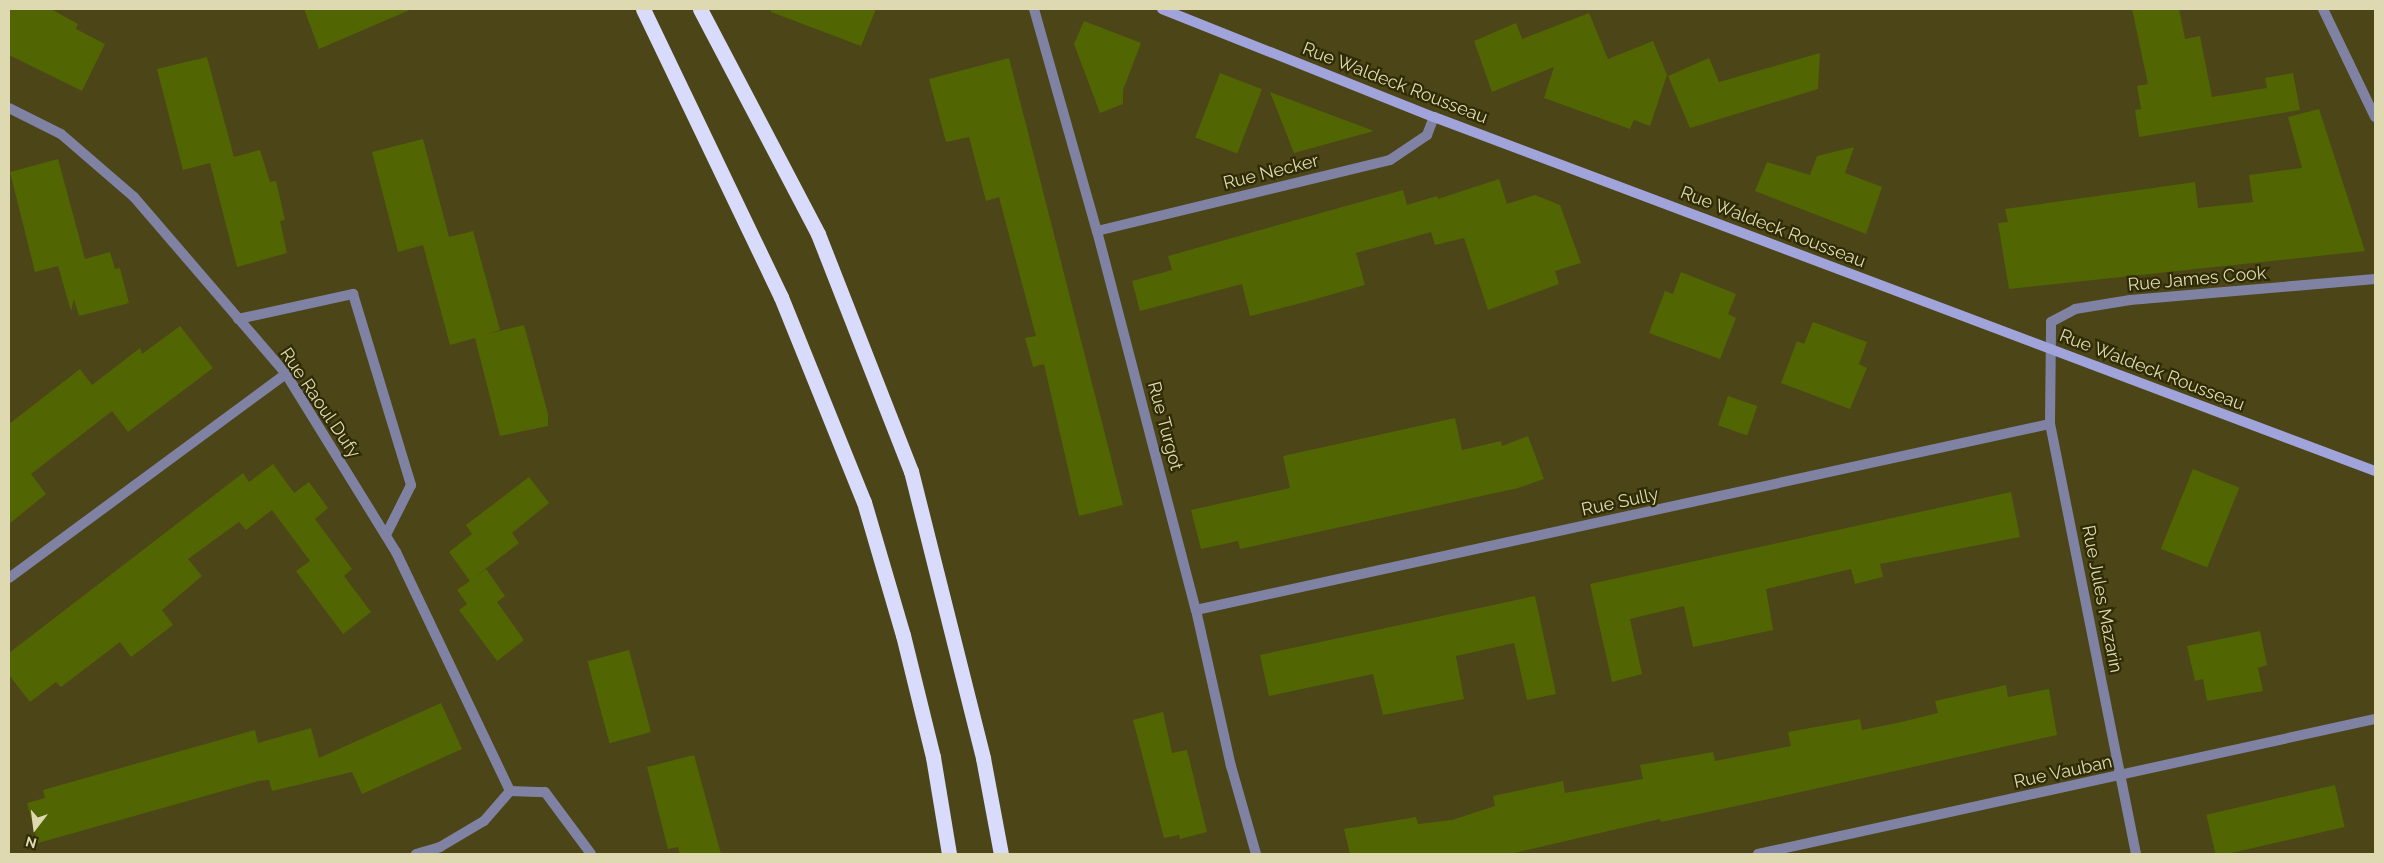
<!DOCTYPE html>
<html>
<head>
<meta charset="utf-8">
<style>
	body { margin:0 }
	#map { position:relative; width:2384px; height:863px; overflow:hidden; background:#4b4517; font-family:Raleway,sans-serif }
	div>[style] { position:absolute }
	.building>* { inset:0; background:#516602; transform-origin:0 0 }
	.lane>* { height:10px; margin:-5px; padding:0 5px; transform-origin:5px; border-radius:5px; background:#8082a4 }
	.street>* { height:10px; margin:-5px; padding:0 5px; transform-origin:5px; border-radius:5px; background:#8082a4 }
	.secondary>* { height:10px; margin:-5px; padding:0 5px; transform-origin:5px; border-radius:5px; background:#a1a4da }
	.highway>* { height:15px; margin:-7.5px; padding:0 7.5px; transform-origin:7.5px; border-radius:7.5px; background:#d8dbfc }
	span { translate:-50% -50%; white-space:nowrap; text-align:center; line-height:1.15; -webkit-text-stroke:4.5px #2f2b05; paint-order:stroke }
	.street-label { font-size:18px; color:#ded9b1 }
	.frame { position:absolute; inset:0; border:10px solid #ded9b1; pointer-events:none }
	.north { position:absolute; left:10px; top:803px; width:50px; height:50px; -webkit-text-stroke:4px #2f2b05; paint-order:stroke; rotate:195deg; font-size:14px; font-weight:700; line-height:20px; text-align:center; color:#ded9b1 }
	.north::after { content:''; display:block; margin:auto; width:18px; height:22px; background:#ded9b1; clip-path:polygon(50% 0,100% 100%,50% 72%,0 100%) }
</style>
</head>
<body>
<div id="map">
	<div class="building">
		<div style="clip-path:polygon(9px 9px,51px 9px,78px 24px,76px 29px,105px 44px,82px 91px,9px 55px)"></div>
		<div style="clip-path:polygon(304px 9px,412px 9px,319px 49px)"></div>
		<div style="clip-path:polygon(771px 9px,876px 9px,861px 46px,771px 12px)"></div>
		<div style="clip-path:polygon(2132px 9px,2179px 9px,2185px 39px,2200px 36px,2212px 97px,2267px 88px,2265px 78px,2293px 73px,2300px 110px,2139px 137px,2135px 110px,2141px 109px,2137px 86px,2148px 84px)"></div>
		<div style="clip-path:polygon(1589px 13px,1608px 59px,1653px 41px,1667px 75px,1650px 126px,1634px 120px,1630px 129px,1544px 98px,1554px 67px,1492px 92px,1474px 41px,1516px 23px,1522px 39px)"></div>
		<div style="clip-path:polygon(1084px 21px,1141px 43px,1123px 90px,1123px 104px,1100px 113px,1074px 44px)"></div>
		<div style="clip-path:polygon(1820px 53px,1818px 89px,1690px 128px,1668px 76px,1709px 58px,1719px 82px)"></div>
		<div style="clip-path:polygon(207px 57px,234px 157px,260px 150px,270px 182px,276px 181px,285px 220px,280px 221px,287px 253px,237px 267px,210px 163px,183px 170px,157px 69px)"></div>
		<div style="clip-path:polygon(1009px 58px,1123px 505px,1079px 516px,1044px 364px,1033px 367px,1025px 338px,1036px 336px,999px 197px,986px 201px,969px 137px,946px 142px,929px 79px)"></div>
		<div style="left:1220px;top:73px;width:45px;height:69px;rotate:21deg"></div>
		<div style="clip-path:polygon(1270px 92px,1374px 131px,1294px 153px)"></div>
		<div style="clip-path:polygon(2319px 109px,2365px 251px,2009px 289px,1998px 223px,2008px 222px,2005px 209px,2195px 182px,2198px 208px,2253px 202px,2249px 175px,2302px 168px,2288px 117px)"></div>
		<div style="clip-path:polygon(423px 139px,449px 237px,473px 231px,500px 330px,487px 334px,524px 325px,548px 414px,548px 426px,500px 436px,475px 338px,450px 345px,423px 245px,398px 252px,372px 152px)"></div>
		<div style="clip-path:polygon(1854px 147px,1845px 173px,1882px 187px,1866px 234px,1755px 191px,1767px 162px,1810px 175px,1817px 156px)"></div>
		<div style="clip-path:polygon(58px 159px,85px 259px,110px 252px,115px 269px,120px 268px,129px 303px,79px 316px,74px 299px,71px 311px,58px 266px,35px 272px,10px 172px)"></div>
		<div style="clip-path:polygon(1499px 179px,1507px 204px,1535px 195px,1560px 205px,1581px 263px,1555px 271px,1559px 284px,1488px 310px,1464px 238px,1435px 245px,1431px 232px,1356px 253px,1365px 285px,1305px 302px,1250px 316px,1242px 284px,1140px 311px,1132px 281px,1172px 270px,1168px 256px,1403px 190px,1407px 205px,1437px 196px,1438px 199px)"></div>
		<div style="clip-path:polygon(1681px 272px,1736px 294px,1728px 314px,1736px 318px,1720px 359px,1649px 333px,1665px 291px,1673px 294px)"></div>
		<div style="clip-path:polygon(1813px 322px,1867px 342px,1859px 364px,1867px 368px,1850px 409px,1781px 383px,1797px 341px,1804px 344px)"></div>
		<div style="clip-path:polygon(180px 326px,213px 368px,128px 432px,112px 411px,31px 474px,46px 494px,9px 524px,9px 424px,80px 369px,92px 385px,140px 348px,142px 354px)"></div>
		<div style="left:1728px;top:396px;width:31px;height:31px;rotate:19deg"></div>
		<div style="clip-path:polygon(1455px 418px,1462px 450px,1501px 441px,1502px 446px,1528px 436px,1544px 479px,1518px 488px,1240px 549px,1238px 541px,1201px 549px,1191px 510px,1290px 488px,1283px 456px)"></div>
		<div style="clip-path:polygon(273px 464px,294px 493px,309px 482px,328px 508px,315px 519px,352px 569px,344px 576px,371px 612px,343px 634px,296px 571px,310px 561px,272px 510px,246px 530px,239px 522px,188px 559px,202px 576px,162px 610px,173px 625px,131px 657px,120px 642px,61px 687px,56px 682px,30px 702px,9px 675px,9px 653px,243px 473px,249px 482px)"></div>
		<div style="left:2193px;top:469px;width:50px;height:86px;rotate:22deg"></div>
		<div style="clip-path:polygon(529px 477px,549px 503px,512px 533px,519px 543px,472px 579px,486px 569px,505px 596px,497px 602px,524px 640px,497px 661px,459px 610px,467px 604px,457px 590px,470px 581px,449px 552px,472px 534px,466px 525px)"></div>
		<div style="clip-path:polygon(2011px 492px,2020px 537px,1880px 564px,1883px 577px,1855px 584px,1851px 569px,1766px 589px,1773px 630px,1693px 647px,1684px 606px,1630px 619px,1642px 674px,1612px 682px,1590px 584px)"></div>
		<div style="clip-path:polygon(1535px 596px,1556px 694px,1527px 700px,1514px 643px,1456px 656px,1464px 699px,1383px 715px,1373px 674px,1269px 696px,1260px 655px)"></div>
		<div style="clip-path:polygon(2260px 631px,2267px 665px,2258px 668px,2263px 691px,2207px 701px,2203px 679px,2195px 681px,2187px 646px)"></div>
		<div style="left:629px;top:650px;width:85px;height:43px;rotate:75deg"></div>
		<div style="clip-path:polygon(2006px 685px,2008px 697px,2049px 689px,2057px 735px,1769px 799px,1661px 822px,1660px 819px,1510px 854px,1350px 854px,1344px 829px,1416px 817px,1418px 824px,1452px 820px,1495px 806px,1493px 796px,1563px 781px,1565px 793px,1643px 779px,1640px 765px,1713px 752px,1715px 761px,1791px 746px,1788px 732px,1860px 719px,1862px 730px,1897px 723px,1938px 713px,1935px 701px)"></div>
		<div style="clip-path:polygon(441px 703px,462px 749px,362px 794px,352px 772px,272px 791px,269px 780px,259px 781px,38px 843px,27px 803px,45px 798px,43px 790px,255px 730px,258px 743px,311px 728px,319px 758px)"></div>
		<div style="clip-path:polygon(1163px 712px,1172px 753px,1187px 750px,1207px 832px,1180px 839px,1179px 835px,1164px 838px,1133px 720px)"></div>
		<div style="clip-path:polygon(694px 755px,721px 854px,680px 854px,678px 847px,668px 849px,647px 767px)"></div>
		<div style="left:2335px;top:785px;width:43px;height:132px;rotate:77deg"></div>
	</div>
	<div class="lane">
		<div style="left:238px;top:319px;width:118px;rotate:-12.3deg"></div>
		<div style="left:353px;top:294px;width:200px;rotate:73.1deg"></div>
		<div style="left:411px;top:485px;width:56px;rotate:116.6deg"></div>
	</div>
	<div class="street">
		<div style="left:1034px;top:9px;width:231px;rotate:74.2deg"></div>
		<div style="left:1097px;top:231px;width:392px;rotate:75.4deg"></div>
		<div style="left:1196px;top:610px;width:160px;rotate:77.4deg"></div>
		<div style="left:1231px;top:766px;width:91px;rotate:74.1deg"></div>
		<div style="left:2323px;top:9px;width:120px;rotate:64.3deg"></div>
		<div style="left:9px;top:108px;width:58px;rotate:26.6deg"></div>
		<div style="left:61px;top:134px;width:96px;rotate:40.8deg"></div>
		<div style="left:134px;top:197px;width:233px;rotate:49.3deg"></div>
		<div style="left:286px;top:374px;width:209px;rotate:58.3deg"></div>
		<div style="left:396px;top:552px;width:265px;rotate:64.5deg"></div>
		<div style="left:1097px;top:231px;width:301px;rotate:-13.6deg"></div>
		<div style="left:1390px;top:160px;width:45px;rotate:-34deg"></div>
		<div style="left:1427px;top:135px;width:19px;rotate:-69deg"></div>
		<div style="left:9px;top:578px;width:344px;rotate:-36.4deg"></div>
		<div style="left:1196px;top:610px;width:874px;rotate:-12.29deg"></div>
		<div style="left:510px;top:791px;width:35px;rotate:2deg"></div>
		<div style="left:545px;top:792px;width:77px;rotate:53.4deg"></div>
		<div style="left:416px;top:854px;width:25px;rotate:-16deg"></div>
		<div style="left:440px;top:847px;width:51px;rotate:-30.6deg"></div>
		<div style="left:484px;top:821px;width:40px;rotate:-49deg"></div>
		<div style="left:1758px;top:854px;width:632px;rotate:-12.34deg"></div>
		<div style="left:2136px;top:854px;width:439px;rotate:-101.3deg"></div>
		<div style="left:2050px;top:424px;width:102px;rotate:-89.4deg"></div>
		<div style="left:2051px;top:322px;width:27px;rotate:-28deg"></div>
		<div style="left:2075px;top:309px;width:56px;rotate:-9.3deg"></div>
		<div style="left:2130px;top:300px;width:246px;rotate:-4.9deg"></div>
	</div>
	<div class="secondary">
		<div style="left:1162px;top:9px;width:293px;rotate:21.7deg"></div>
		<div style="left:1434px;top:117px;width:1005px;rotate:20.62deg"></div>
	</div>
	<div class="highway">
		<div style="left:643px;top:9px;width:319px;rotate:64.4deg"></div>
		<div style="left:781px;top:297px;width:221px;rotate:68deg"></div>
		<div style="left:864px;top:502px;width:139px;rotate:73.7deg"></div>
		<div style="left:903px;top:635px;width:126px;rotate:76.2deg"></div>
		<div style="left:933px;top:757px;width:98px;rotate:80.6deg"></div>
		<div style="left:700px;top:9px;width:254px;rotate:62.3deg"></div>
		<div style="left:818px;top:234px;width:255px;rotate:68.6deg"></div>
		<div style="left:911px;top:471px;width:296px;rotate:75.9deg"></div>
		<div style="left:983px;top:758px;width:98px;rotate:79.4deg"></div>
	</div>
	<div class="street-label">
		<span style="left:1395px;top:83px;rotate:21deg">Rue Waldeck Rousseau</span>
		<span style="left:1271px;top:172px;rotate:-14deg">Rue Necker</span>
		<span style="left:1773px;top:227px;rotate:21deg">Rue Waldeck Rousseau</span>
		<span style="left:2197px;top:279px;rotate:-5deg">Rue James Cook</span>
		<span style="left:2152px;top:370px;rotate:21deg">Rue Waldeck Rousseau</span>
		<span style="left:320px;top:403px;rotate:56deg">Rue Raoul Dufy</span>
		<span style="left:1165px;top:426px;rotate:75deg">Rue Turgot</span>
		<span style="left:1620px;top:502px;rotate:-12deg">Rue Sully</span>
		<span style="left:2102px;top:599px;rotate:79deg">Rue Jules Mazarin</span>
		<span style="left:2063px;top:772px;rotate:-12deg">Rue Vauban</span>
	</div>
	<div class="frame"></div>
	<div class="north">N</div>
</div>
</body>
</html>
